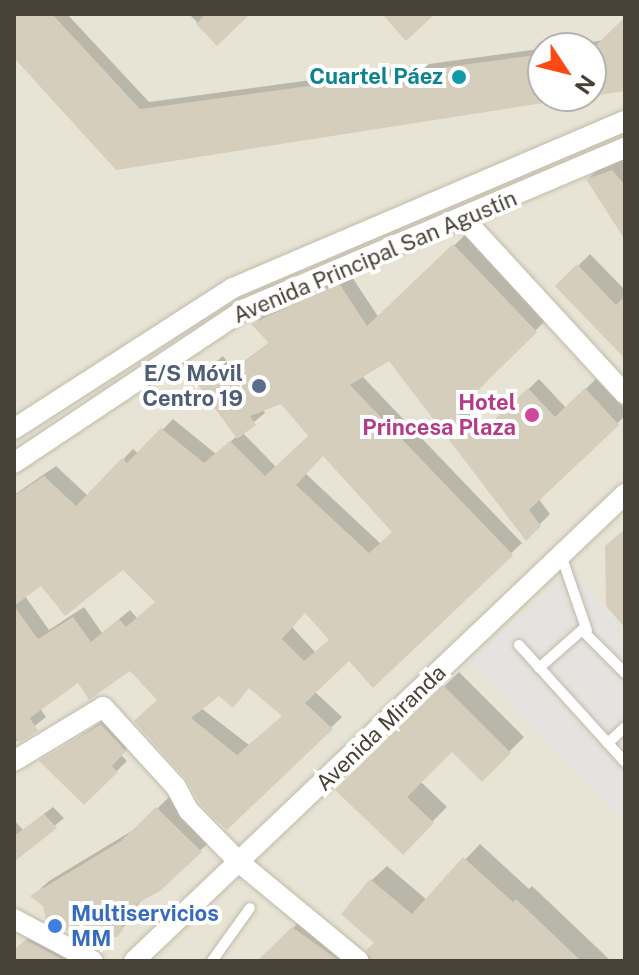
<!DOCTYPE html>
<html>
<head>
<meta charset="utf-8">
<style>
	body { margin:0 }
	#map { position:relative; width:639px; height:975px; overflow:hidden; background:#f4f1e7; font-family:"Public Sans",sans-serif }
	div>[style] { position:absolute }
	.residential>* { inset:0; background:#e8e4d5 }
	.parking>* { inset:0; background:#e5e3df }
	.shadow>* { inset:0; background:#0003 }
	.building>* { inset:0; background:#d6cebd }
	.roads { filter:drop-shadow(0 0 2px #c0baaa) drop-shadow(0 0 2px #c0baaa) }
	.lane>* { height:10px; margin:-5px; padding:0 5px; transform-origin:5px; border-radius:5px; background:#fff }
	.street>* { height:20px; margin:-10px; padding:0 10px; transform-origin:10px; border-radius:10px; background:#fff }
	.dots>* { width:22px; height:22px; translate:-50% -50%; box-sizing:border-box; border:4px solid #fff; border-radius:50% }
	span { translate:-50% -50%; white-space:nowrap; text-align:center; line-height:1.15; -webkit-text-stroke:8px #fff; paint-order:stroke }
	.culture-label { font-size:22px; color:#0d838f; font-weight:700 }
	.right { translate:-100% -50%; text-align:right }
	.street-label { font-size:22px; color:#474236 }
	.service-label { font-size:22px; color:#4e5e75; font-weight:700 }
	.hotel-label { font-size:22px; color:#b23c85; font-weight:700 }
	.shop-label { font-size:22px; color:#366cbe; font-weight:700 }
	.left { translate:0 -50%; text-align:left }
	.frame { position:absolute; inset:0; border:16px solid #474236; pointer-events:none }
	.north { position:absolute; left:527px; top:32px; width:80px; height:80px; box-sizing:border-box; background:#fff; border:2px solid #b5b3af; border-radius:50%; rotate:125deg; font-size:22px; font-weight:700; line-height:32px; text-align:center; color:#474236 }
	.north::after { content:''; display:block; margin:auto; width:28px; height:36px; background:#fd4a15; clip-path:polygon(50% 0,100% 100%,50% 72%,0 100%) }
</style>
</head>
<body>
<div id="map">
	<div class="residential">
		<div style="clip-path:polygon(evenodd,14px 14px,625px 14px,625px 961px,14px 961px,14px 14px,543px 48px,591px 48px,591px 96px,543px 96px,543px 48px)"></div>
	</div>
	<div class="parking">
		<div style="clip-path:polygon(572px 569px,625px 633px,625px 825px,469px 662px)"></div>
	</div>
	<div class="shadow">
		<div style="clip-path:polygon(14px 14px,67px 14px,149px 102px,605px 40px,625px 20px,625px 79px,591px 94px,591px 48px,543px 48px,543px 96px,577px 96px,117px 168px,14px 55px)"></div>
		<div style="clip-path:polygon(189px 14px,247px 14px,217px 43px)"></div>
		<div style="clip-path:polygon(624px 159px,625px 160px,625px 235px,588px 179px,600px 167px)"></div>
		<div style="clip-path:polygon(evenodd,465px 235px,546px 320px,466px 399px,487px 429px,539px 379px,566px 408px,596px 379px,625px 409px,625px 416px,538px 498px,550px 514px,526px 538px,390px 358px,362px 376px,522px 543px,373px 685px,349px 659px,314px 691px,342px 717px,227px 827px,160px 699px,131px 668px,79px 680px,40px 708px,46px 717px,14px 743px,14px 495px,56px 466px,88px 496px,133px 449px,139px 454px,173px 419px,216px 454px,237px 436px,195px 379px,223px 356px,233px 370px,271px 341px,254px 324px,264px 314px,350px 274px,379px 318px,465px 235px,282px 401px,310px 436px,276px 467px,242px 432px,265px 413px,263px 409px,282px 401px,465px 235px,323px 454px,394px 532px,381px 544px,305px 473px,323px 454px,465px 235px,123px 568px,157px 601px,137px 618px,130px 610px,102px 633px,84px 607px,49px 630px,25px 596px,42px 583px,123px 568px,465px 235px,306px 611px,331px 639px,315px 652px,292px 627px,306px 611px,465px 235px,250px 686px,284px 715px,249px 745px,201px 708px,219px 693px,233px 706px,250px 686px)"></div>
		<div style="clip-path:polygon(590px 254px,625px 290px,625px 356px,558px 286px)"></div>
		<div style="clip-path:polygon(459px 672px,524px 737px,482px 779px,452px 749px,420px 781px,447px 807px,402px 852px,338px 790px)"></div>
		<div style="clip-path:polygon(112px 715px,134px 740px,121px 755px,127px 761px,84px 803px,54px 753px)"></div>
		<div style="clip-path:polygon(173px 793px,217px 835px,158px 890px,143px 898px,137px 906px,138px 912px,116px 935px,33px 896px,49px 881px,140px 826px)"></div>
		<div style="clip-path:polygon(53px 807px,64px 818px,14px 860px,14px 820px,23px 830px)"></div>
		<div style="clip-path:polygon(480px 844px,529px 889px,532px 886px,611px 961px,260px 961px,308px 913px,372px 958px,377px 942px,343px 914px,372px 880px,387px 866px,427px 900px)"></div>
		<div style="clip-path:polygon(44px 925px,88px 961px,14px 961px,14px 950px)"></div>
	</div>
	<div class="building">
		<div style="clip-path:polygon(14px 14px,52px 14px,140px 109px,543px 54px,543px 103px,116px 170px,14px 58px)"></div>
		<div style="clip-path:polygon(206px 14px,250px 14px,217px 46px,196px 24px)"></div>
		<div style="clip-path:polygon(382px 14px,435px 14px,406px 41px)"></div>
		<div style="clip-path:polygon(625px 17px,625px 91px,591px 96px,591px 50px)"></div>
		<div style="clip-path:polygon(612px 170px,625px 185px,625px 240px,586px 179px)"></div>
		<div style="clip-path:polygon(evenodd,453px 244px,537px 332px,457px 411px,476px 437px,528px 388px,555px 417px,585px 388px,619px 425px,529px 510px,541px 526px,526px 541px,389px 361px,350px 385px,513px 555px,504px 564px,373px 688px,349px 661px,305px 703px,333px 729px,227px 830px,202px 806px,186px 779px,134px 721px,157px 700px,130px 671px,89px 700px,78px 683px,30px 718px,38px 731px,20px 742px,14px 737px,14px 496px,44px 476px,76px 506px,122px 458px,127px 463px,161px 428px,204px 463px,230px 441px,265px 476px,308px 436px,281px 404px,250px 416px,256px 425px,237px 439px,193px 378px,212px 365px,222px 379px,269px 343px,251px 324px,339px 283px,367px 326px,453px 244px,323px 456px,392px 532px,369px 553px,296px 485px,323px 456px,453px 244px,123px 570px,155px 602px,126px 627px,119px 619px,91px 642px,73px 617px,38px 639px,14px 606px,41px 586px,65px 616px,123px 570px,453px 244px,305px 613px,329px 640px,304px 661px,282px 639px,305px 613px,453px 244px,249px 688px,282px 716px,237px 755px,191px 718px,219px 696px,233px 708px,249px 688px)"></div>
		<div style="clip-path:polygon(577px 264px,616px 305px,625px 296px,625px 359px,555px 286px)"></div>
		<div style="clip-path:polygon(625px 529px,625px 628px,606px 606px,605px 546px)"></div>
		<div style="clip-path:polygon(443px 685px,511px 753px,482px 782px,452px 752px,407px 797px,434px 823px,403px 855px,335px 790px)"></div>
		<div style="clip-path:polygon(101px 724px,126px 751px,112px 766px,118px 772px,84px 805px,39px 761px)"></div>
		<div style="clip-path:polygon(156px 807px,202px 852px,160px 891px,138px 903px,122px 923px,123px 930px,117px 937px,95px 941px,84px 925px,64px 931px,46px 921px,43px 906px,30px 896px,121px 841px)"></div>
		<div style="clip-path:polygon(44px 814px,57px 828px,14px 862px,14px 836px)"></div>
		<div style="clip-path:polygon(463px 857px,513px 902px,516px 899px,581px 961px,372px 961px,366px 950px,374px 943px,341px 914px,370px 879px,412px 914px)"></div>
		<div style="clip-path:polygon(292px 927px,323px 949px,339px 961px,257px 961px)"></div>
		<div style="clip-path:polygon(26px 940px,65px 961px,14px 961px,14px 950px)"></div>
	</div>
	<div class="roads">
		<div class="lane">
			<div style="left:561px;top:555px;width:80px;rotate:71.1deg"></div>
			<div style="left:519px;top:645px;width:158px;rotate:47.8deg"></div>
			<div style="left:539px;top:668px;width:57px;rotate:-41.5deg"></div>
			<div style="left:582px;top:630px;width:61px;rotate:45deg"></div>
			<div style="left:608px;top:743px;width:23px;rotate:-43deg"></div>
			<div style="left:212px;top:961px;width:65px;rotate:-54.4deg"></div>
		</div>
		<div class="street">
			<div style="left:464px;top:219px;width:238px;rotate:47.4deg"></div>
			<div style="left:14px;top:429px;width:260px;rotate:-32.8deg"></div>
			<div style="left:233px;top:288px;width:426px;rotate:-23.1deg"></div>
			<div style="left:14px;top:463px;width:278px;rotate:-33.7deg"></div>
			<div style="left:245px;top:309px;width:413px;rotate:-23deg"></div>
			<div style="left:14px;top:761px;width:104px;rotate:-31.2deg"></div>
			<div style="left:103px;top:707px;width:108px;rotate:47.6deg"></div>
			<div style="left:176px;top:787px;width:27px;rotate:62deg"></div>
			<div style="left:189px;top:811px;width:73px;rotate:45.6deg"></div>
			<div style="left:240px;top:863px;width:154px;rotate:39.5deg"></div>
			<div style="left:14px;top:919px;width:89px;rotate:28deg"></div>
			<div style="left:134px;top:961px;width:678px;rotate:-43.56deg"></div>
		</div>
	</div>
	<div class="dots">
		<div style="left:459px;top:77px;background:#0f9aa8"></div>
		<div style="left:259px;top:386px;background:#5c6f8a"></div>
		<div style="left:532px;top:415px;background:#d1479c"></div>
		<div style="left:55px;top:926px;background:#3f7fe0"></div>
	</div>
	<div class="culture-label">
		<span class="right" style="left:443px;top:77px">Cuartel Páez</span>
	</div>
	<div class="street-label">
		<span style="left:375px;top:257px;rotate:-23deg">Avenida Principal San Agustín</span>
		<span style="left:381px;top:728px;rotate:-44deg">Avenida Miranda</span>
	</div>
	<div class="service-label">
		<span class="right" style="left:243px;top:386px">E/S Móvil<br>Centro 19</span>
	</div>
	<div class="hotel-label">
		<span class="right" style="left:516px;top:415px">Hotel<br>Princesa Plaza</span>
	</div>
	<div class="shop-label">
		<span class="left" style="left:71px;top:926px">Multiservicios<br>MM</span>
	</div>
	<div class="frame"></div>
	<div class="north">N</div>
</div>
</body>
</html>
